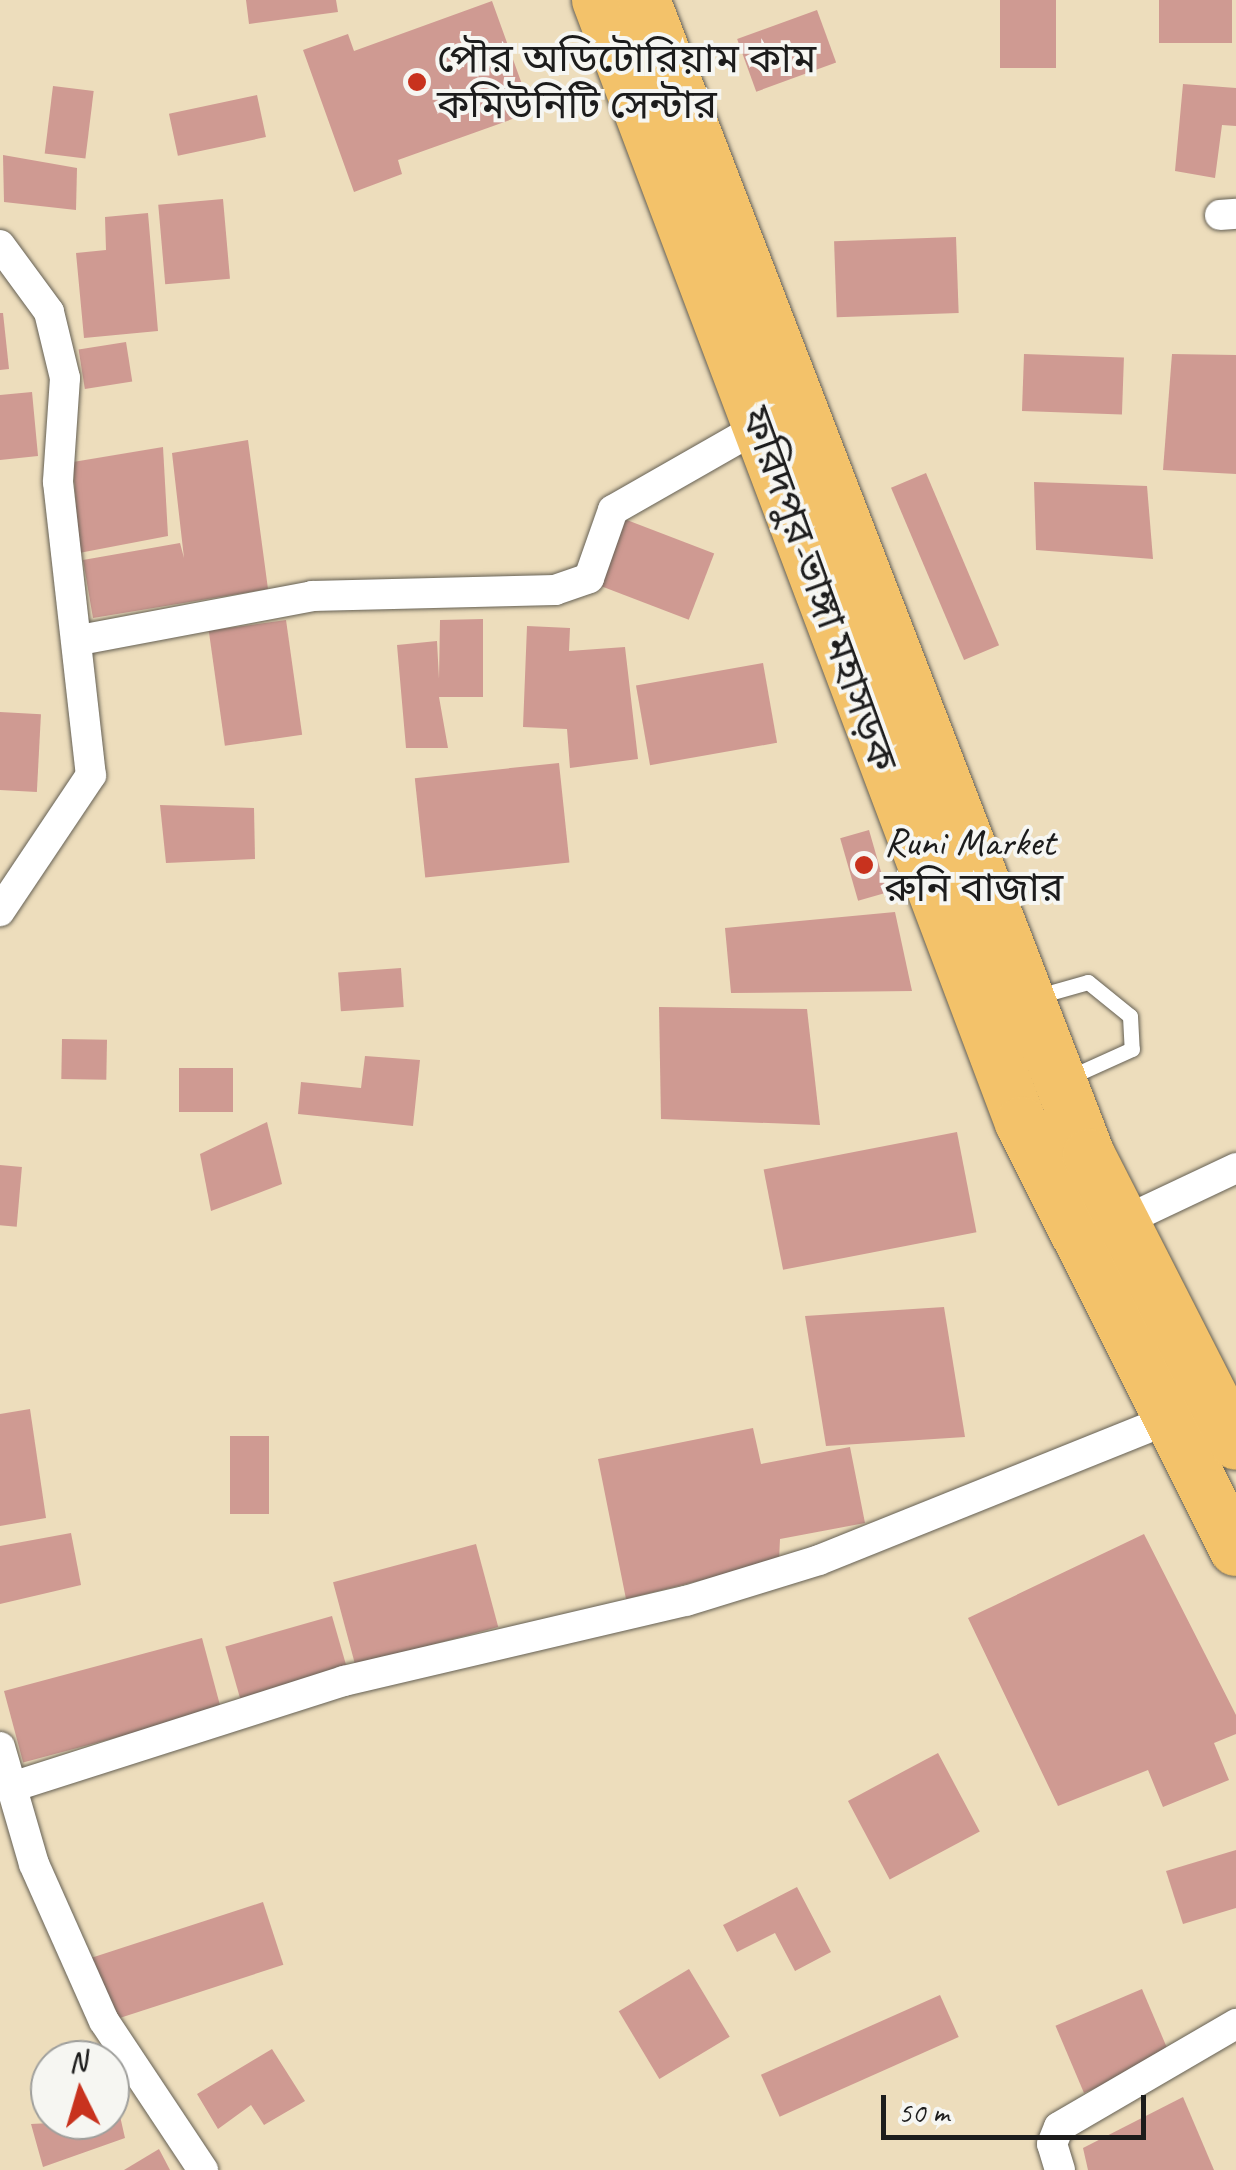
<!DOCTYPE html>
<html>
<head>
<meta charset="utf-8">
<style>
	body { margin:0 }
	#map { position:relative; width:1236px; height:2170px; overflow:hidden; background:#edddbc; font-family:Caveat,"Noto Sans Bengali",sans-serif }
	div>[style] { position:absolute }
	.building>* { inset:0; background:#cf9a92; transform-origin:0 0 }
	.roads { filter:drop-shadow(0 0 2px #656054) drop-shadow(0 0 2px #656054) }
	.service>* { height:15px; margin:-7.5px; padding:0 7.5px; transform-origin:7.5px; border-radius:7.5px; background:#fff }
	.minor>* { height:30px; margin:-15px; padding:0 15px; transform-origin:15px; border-radius:15px; background:#fff }
	.trunk>* { height:52px; margin:-26px; padding:0 26px; transform-origin:26px; border-radius:26px; background:#f3c26a }
	.dots>* { width:28px; height:28px; translate:-50% -50%; box-sizing:border-box; border:5px solid #f6f6f2; border-radius:50% }
	span { translate:-50% -50%; white-space:nowrap; text-align:center; line-height:1.15; -webkit-text-stroke:8px #f6f6f2; paint-order:stroke }
	.poi-label { font-size:40px; color:#1c1c1c }
	.left { translate:0 -50%; text-align:left }
	.street-label { font-size:40px; color:#1c1c1c }
	.north { position:absolute; left:30px; top:2040px; width:100px; height:100px; box-sizing:border-box; background:#f6f6f2; border:2px solid #9f9f9c; border-radius:50%; rotate:355deg; font-size:28px; font-weight:700; line-height:40px; text-align:center; color:#1c1c1c }
	.north::after { content:''; display:block; margin:auto; width:35px; height:45px; background:#c8321e; clip-path:polygon(50% 0,100% 100%,50% 72%,0 100%) }
	.scale { position:absolute; left:881px; top:2095px; width:265px; height:45px; box-sizing:border-box; border:5px solid #1c1c1c; border-top:0; padding-left:12px; font-size:30px; line-height:35px; white-space:nowrap; color:#1c1c1c; -webkit-text-stroke:8px #f6f6f2; paint-order:stroke }
</style>
</head>
<body>
<div id="map">
	<div class="building">
		<div style="clip-path:polygon(246px 0,336px 0,338px 12px,249px 24px)"></div>
		<div style="left:1000px;top:0;width:56px;height:68px"></div>
		<div style="left:1159px;top:0;width:73px;height:43px"></div>
		<div style="clip-path:polygon(492px 1px,532px 112px,398px 160px,402px 174px,354px 192px,303px 50px,348px 34px,354px 51px)"></div>
		<div style="left:817px;top:10px;width:56px;height:85px;rotate:70deg"></div>
		<div style="clip-path:polygon(1183px 84px,1236px 88px,1236px 126px,1222px 125px,1215px 178px,1175px 171px)"></div>
		<div style="left:53px;top:86px;width:41px;height:68px;rotate:7deg"></div>
		<div style="left:257px;top:95px;width:43px;height:90px;rotate:78deg"></div>
		<div style="clip-path:polygon(3px 155px,77px 168px,76px 210px,4px 202px)"></div>
		<div style="left:223px;top:199px;width:80px;height:65px;rotate:85deg"></div>
		<div style="clip-path:polygon(148px 213px,158px 331px,84px 338px,76px 253px,106px 250px,105px 217px)"></div>
		<div style="left:956px;top:237px;width:76px;height:122px;rotate:88deg"></div>
		<div style="clip-path:polygon(0 313px,3px 313px,9px 369px,0 370px)"></div>
		<div style="left:126px;top:342px;width:40px;height:48px;rotate:81deg"></div>
		<div style="left:1024px;top:354px;width:100px;height:57px;rotate:2deg"></div>
		<div style="clip-path:polygon(1172px 354px,1236px 355px,1236px 474px,1163px 470px)"></div>
		<div style="clip-path:polygon(32px 392px,38px 456px,0 460px,0 395px)"></div>
		<div style="clip-path:polygon(248px 440px,268px 589px,93px 618px,83px 560px,180px 543px,184px 558px,172px 453px)"></div>
		<div style="clip-path:polygon(163px 447px,168px 536px,79px 553px,73px 462px)"></div>
		<div style="left:926px;top:473px;width:187px;height:38px;rotate:67deg"></div>
		<div style="clip-path:polygon(1034px 482px,1147px 486px,1153px 559px,1036px 550px)"></div>
		<div style="left:619px;top:517px;width:102px;height:71px;rotate:21deg"></div>
		<div style="clip-path:polygon(483px 619px,483px 697px,439px 697px,448px 748px,406px 748px,397px 645px,437px 641px,439px 679px,440px 620px)"></div>
		<div style="left:286px;top:620px;width:116px;height:78px;rotate:82deg"></div>
		<div style="clip-path:polygon(527px 626px,570px 628px,569px 651px,625px 647px,638px 759px,570px 768px,567px 729px,523px 727px)"></div>
		<div style="left:763px;top:663px;width:81px;height:129px;rotate:80deg"></div>
		<div style="left:0;top:712px;width:41px;height:78px;rotate:3deg"></div>
		<div style="left:559px;top:763px;width:100px;height:145px;rotate:84deg"></div>
		<div style="clip-path:polygon(160px 805px,254px 808px,255px 859px,166px 863px)"></div>
		<div style="left:869px;top:830px;width:65px;height:30px;rotate:74deg"></div>
		<div style="clip-path:polygon(895px 912px,912px 991px,731px 993px,725px 928px)"></div>
		<div style="left:401px;top:968px;width:39px;height:63px;rotate:86deg"></div>
		<div style="clip-path:polygon(659px 1007px,807px 1009px,820px 1125px,661px 1119px)"></div>
		<div style="left:62px;top:1039px;width:45px;height:40px;rotate:1deg"></div>
		<div style="clip-path:polygon(365px 1056px,420px 1060px,413px 1126px,298px 1114px,301px 1082px,361px 1088px)"></div>
		<div style="left:179px;top:1068px;width:54px;height:44px"></div>
		<div style="clip-path:polygon(267px 1122px,282px 1184px,211px 1211px,200px 1154px)"></div>
		<div style="left:957px;top:1132px;width:102px;height:197px;rotate:79deg"></div>
		<div style="left:0;top:1165px;width:22px;height:60px;rotate:5deg"></div>
		<div style="clip-path:polygon(944px 1307px,965px 1437px,826px 1446px,805px 1316px)"></div>
		<div style="clip-path:polygon(30px 1409px,46px 1518px,0 1526px,0 1414px)"></div>
		<div style="clip-path:polygon(753px 1428px,761px 1464px,850px 1447px,865px 1523px,780px 1539px,779px 1561px,626px 1599px,598px 1459px)"></div>
		<div style="left:230px;top:1436px;width:39px;height:78px"></div>
		<div style="clip-path:polygon(71px 1533px,81px 1585px,0 1604px,0 1546px)"></div>
		<div style="clip-path:polygon(1144px 1534px,1236px 1715px,1236px 1734px,1214px 1743px,1229px 1780px,1163px 1807px,1148px 1770px,1058px 1806px,968px 1618px)"></div>
		<div style="left:476px;top:1544px;width:86px;height:148px;rotate:75deg"></div>
		<div style="left:332px;top:1616px;width:56px;height:111px;rotate:74deg"></div>
		<div style="left:202px;top:1638px;width:74px;height:205px;rotate:75deg"></div>
		<div style="left:938px;top:1753px;width:89px;height:102px;rotate:62deg"></div>
		<div style="clip-path:polygon(1236px 1850px,1236px 1908px,1183px 1924px,1166px 1871px)"></div>
		<div style="clip-path:polygon(797px 1887px,831px 1952px,795px 1971px,775px 1933px,737px 1952px,723px 1925px)"></div>
		<div style="left:263px;top:1902px;width:66px;height:181px;rotate:72deg"></div>
		<div style="left:689px;top:1969px;width:79px;height:82px;rotate:59deg"></div>
		<div style="left:1142px;top:1989px;width:73px;height:94px;rotate:67deg"></div>
		<div style="left:940px;top:1995px;width:46px;height:196px;rotate:66deg"></div>
		<div style="clip-path:polygon(272px 2049px,305px 2101px,264px 2125px,251px 2105px,218px 2129px,197px 2094px)"></div>
		<div style="clip-path:polygon(115px 2094px,125px 2138px,43px 2167px,31px 2124px,110px 2120px)"></div>
		<div style="clip-path:polygon(1183px 2097px,1214px 2170px,1088px 2170px,1083px 2148px)"></div>
		<div style="clip-path:polygon(159px 2149px,170px 2170px,124px 2170px)"></div>
	</div>
	<div class="roads">
		<div class="service">
			<div style="left:1035px;top:997px;width:55px;rotate:-15.8deg"></div>
			<div style="left:1088px;top:982px;width:54px;rotate:39deg"></div>
			<div style="left:1130px;top:1016px;width:33px;rotate:87deg"></div>
			<div style="left:1132px;top:1049px;width:68px;rotate:155.7deg"></div>
		</div>
		<div class="minor">
			<div style="left:1220px;top:215px;width:16px;rotate:-4deg"></div>
			<div style="left:0;top:245px;width:83px;rotate:53.8deg"></div>
			<div style="left:49px;top:312px;width:68px;rotate:76.4deg"></div>
			<div style="left:65px;top:378px;width:104px;rotate:93.9deg"></div>
			<div style="left:58px;top:482px;width:295px;rotate:83.6deg"></div>
			<div style="left:91px;top:775px;width:164px;rotate:123.8deg"></div>
			<div style="left:80px;top:640px;width:236px;rotate:-10.7deg"></div>
			<div style="left:312px;top:596px;width:243px;rotate:-1.4deg"></div>
			<div style="left:555px;top:590px;width:36px;rotate:-19deg"></div>
			<div style="left:589px;top:578px;width:72px;rotate:-70.6deg"></div>
			<div style="left:613px;top:510px;width:180px;rotate:-29.7deg"></div>
			<div style="left:1122px;top:1222px;width:126px;rotate:-25.3deg"></div>
			<div style="left:0;top:1747px;width:122px;rotate:73.8deg"></div>
			<div style="left:34px;top:1864px;width:172px;rotate:66deg"></div>
			<div style="left:104px;top:2021px;width:179px;rotate:56.4deg"></div>
			<div style="left:12px;top:1787px;width:349px;rotate:-17.7deg"></div>
			<div style="left:344px;top:1681px;width:351px;rotate:-13.2deg"></div>
			<div style="left:686px;top:1601px;width:139px;rotate:-17.1deg"></div>
			<div style="left:819px;top:1560px;width:393px;rotate:-21.9deg"></div>
			<div style="left:1060px;top:2170px;width:27px;rotate:-107deg"></div>
			<div style="left:1052px;top:2144px;width:18px;rotate:-68deg"></div>
			<div style="left:1059px;top:2127px;width:205px;rotate:-30.2deg"></div>
		</div>
		<div class="trunk">
			<div style="left:598px;top:0;width:1200px;rotate:69.36deg"></div>
			<div style="left:1021px;top:1123px;width:478px;rotate:63.3deg"></div>
			<div style="left:644px;top:0;width:1238px;rotate:68.93deg"></div>
			<div style="left:1089px;top:1155px;width:324px;rotate:63deg"></div>
		</div>
	</div>
	<div class="dots">
		<div style="left:417px;top:82px;background:#c8321e"></div>
		<div style="left:864px;top:865px;background:#c8321e"></div>
	</div>
	<div class="poi-label">
		<span class="left" style="left:437px;top:82px">পৌর অডিটোরিয়াম কাম<br>কমিউনিটি সেন্টার</span>
		<span class="left" style="left:884px;top:865px">Runi Market<br>রুনি বাজার</span>
	</div>
	<div class="street-label">
		<span style="left:819px;top:589px;rotate:70deg">ফরিদপুর-ভাঙ্গা মহাসড়ক</span>
	</div>
	<div class="north">N</div>
	<div class="scale">50 m</div>
</div>
</body>
</html>
